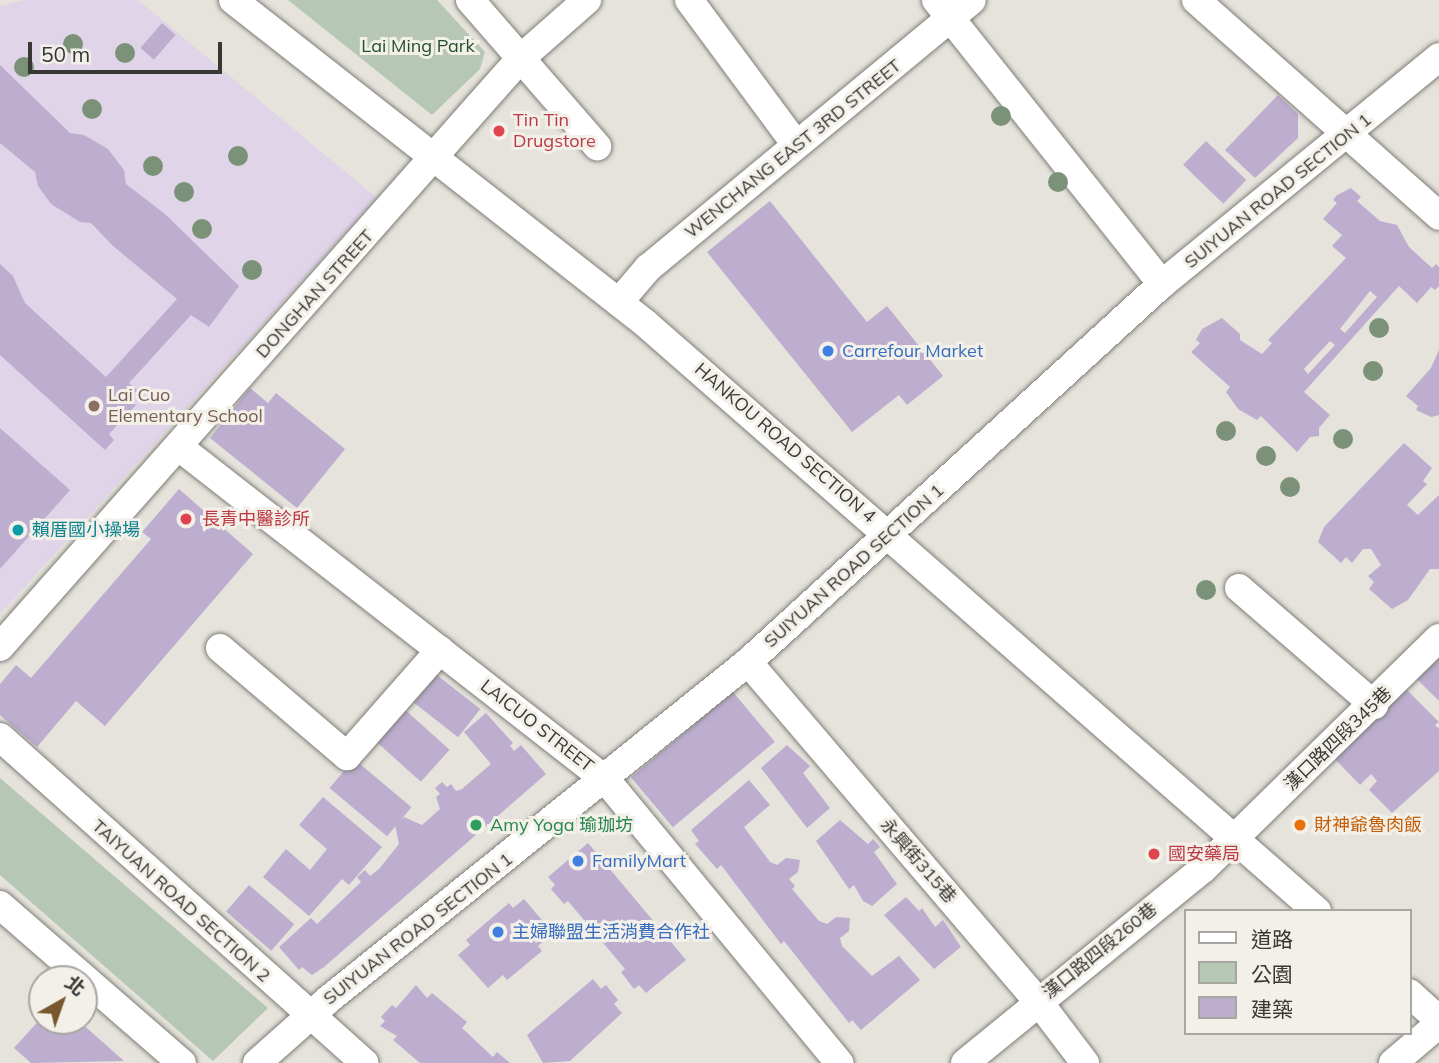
<!DOCTYPE html>
<html>
<head>
<meta charset="utf-8">
<style>
	body { margin:0 }
	#map { position:relative; width:1439px; height:1063px; overflow:hidden; background:#e5e3dc; font-family:Mulish,"Noto Sans TC",sans-serif }
	div>[style] { position:absolute }
	.education>* { inset:0; background:#e0d4e8 }
	.green>* { inset:0; background:#b6c7b6 }
	.building>* { inset:0; background:#bdaed0; transform-origin:0 0 }
	.roads { filter:drop-shadow(0 0 2px #7f7d76) drop-shadow(0 0 2px #7f7d76) }
	.minor>* { height:28px; margin:-14px; padding:0 14px; transform-origin:14px; border-radius:14px; background:#fff }
	.trees>* { width:20px; height:20px; margin:-10px; border-radius:50%; background:#7b9279 }
	.dots>* { width:19px; height:19px; translate:-50% -50%; box-sizing:border-box; border:4px solid #f2f0e9; border-radius:50% }
	span { translate:-50% -50%; white-space:nowrap; text-align:center; line-height:1.15; -webkit-text-stroke:6px #f2f0e9; paint-order:stroke }
	.park-label { font-size:18px; color:#254f28 }
	.health-label { font-size:18px; color:#be3a42 }
	.left { translate:0 -50%; text-align:left }
	.street-label { font-size:18px; color:#373734 }
	.shop-label { font-size:18px; color:#366cbe }
	.education-label { font-size:18px; color:#785e54 }
	.culture-label { font-size:18px; color:#0d838f }
	.leisure-label { font-size:18px; color:#27864d }
	.food-label { font-size:18px; color:#c56008 }
	.legend { position:absolute; left:1184px; top:909px; width:228px; height:126px; box-sizing:border-box; background:#f2f0e9; border:2px solid #a7a6a1; margin:0; padding:9px 12px; list-style:none; font-size:21px; color:#373734 }
	.legend li { display:flex; align-items:center; gap:14px; height:35px }
	.legend b { width:35px; border:2px solid #a7a6a1 }
	.north { position:absolute; left:28px; top:965px; width:70px; height:70px; box-sizing:border-box; background:#f2f0e9; border:2px solid #a7a6a1; border-radius:50%; rotate:40deg; font-size:19px; font-weight:700; line-height:28px; text-align:center; color:#373734 }
	.north::after { content:''; display:block; margin:auto; width:24px; height:32px; background:#78572e; clip-path:polygon(50% 0,100% 100%,50% 72%,0 100%) }
	.scale { position:absolute; left:28px; top:42px; width:194px; height:32px; box-sizing:border-box; border:4px solid #373734; border-top:0; padding-left:9px; font-size:21px; line-height:24px; white-space:nowrap; color:#373734; -webkit-text-stroke:5px #f2f0e9; paint-order:stroke }
</style>
</head>
<body>
<div id="map">
	<div class="education">
		<div style="clip-path:polygon(25px 0,138px 0,377px 198px,0 614px,0 6px)"></div>
	</div>
	<div class="green">
		<div style="clip-path:polygon(288px 0,437px 0,485px 52px,480px 69px,432px 115px)"></div>
		<div style="clip-path:polygon(0 778px,268px 1008px,213px 1061px,0 875px)"></div>
	</div>
	<div class="building">
		<div style="left:162px;top:23px;width:18px;height:33px;rotate:41deg"></div>
		<div style="clip-path:polygon(0 65px,70px 133px,84px 135px,108px 149px,124px 170px,126px 184px,165px 214px,239px 286px,209px 327px,191px 315px,129px 383px,137px 390px,130px 399px,136px 405px,109px 434px,114px 440px,105px 450px,0 355px,0 264px,13px 276px,25px 303px,106px 377px,177px 299px,113px 246px,91px 223px,80px 222px,51px 204px,38px 186px,35px 172px,0 143px)"></div>
		<div style="clip-path:polygon(1278px 95px,1298px 114px,1298px 138px,1255px 178px,1225px 150px)"></div>
		<div style="left:1206px;top:141px;width:56px;height:33px;rotate:44deg"></div>
		<div style="clip-path:polygon(evenodd,1351px 188px,1361px 197px,1357px 201px,1380px 221px,1397px 225px,1409px 247px,1432px 268px,1436px 264px,1439px 267px,1439px 286px,1435px 290px,1431px 287px,1417px 303px,1399px 286px,1304px 392px,1330px 415px,1319px 428px,1319px 436px,1310px 437px,1297px 452px,1261px 416px,1257px 420px,1238px 409px,1226px 392px,1230px 387px,1191px 352px,1200px 343px,1196px 340px,1202px 329px,1222px 318px,1240px 334px,1240px 340px,1262px 354px,1272px 343px,1268px 340px,1346px 258px,1332px 246px,1342px 235px,1323px 219px,1337px 203px,1333px 200px,1337px 195px,1351px 188px,1370px 291px,1377px 297px,1345px 333px,1340px 329px,1370px 291px,1351px 188px,1330px 341px,1335px 345px,1308px 374px,1304px 369px,1330px 341px)"></div>
		<div style="clip-path:polygon(770px 201px,867px 322px,887px 306px,943px 376px,907px 405px,899px 395px,852px 432px,707px 252px)"></div>
		<div style="clip-path:polygon(1439px 350px,1439px 415px,1431px 417px,1416px 410px,1418px 406px,1406px 396px,1431px 368px)"></div>
		<div style="clip-path:polygon(250px 388px,268px 403px,276px 393px,345px 449px,297px 508px,210px 438px)"></div>
		<div style="clip-path:polygon(0 428px,70px 490px,0 569px)"></div>
		<div style="clip-path:polygon(1404px 443px,1432px 468px,1423px 481px,1427px 484px,1407px 505px,1418px 515px,1439px 495px,1439px 569px,1430px 569px,1408px 600px,1392px 609px,1369px 589px,1374px 582px,1368px 576px,1381px 565px,1371px 549px,1363px 549px,1352px 563px,1346px 557px,1341px 563px,1318px 542px,1324px 527px)"></div>
		<div style="clip-path:polygon(179px 489px,253px 554px,105px 726px,76px 701px,37px 747px,0 715px,0 684px,16px 665px,31px 678px,151px 539px,142px 532px)"></div>
		<div style="clip-path:polygon(1439px 653px,1439px 701px,1416px 678px)"></div>
		<div style="left:433px;top:672px;width:60px;height:36px;rotate:38deg"></div>
		<div style="clip-path:polygon(1404px 687px,1439px 722px,1435px 725px,1439px 729px,1439px 771px,1392px 813px,1369px 790px,1377px 781px,1371px 774px,1360px 785px,1333px 757px)"></div>
		<div style="left:733px;top:692px;width:65px;height:133px;rotate:50deg"></div>
		<div style="left:402px;top:707px;width:64px;height:43px;rotate:42deg"></div>
		<div style="clip-path:polygon(486px 713px,513px 743px,510px 746px,514px 751px,521px 745px,546px 774px,324px 967px,312px 975px,302px 967px,299px 970px,279px 947px,311px 918px,317px 924px,361px 882px,357px 877px,365px 870px,370px 876px,379px 869px,399px 844px,395px 825px,404px 817px,422px 825px,440px 809px,436px 797px,440px 794px,435px 788px,442px 782px,447px 787px,451px 784px,456px 791px,462px 789px,491px 764px,464px 732px)"></div>
		<div style="clip-path:polygon(787px 745px,810px 766px,803px 773px,830px 808px,807px 828px,761px 768px)"></div>
		<div style="left:354px;top:759px;width:75px;height:38px;rotate:40deg"></div>
		<div style="clip-path:polygon(749px 780px,770px 805px,744px 827px,770px 862px,777px 865px,786px 858px,800px 860px,798px 872px,789px 879px,795px 886px,792px 889px,819px 921px,827px 924px,836px 917px,850px 918px,849px 931px,840px 938px,842px 946px,872px 976px,899px 956px,920px 980px,861px 1030px,852px 1020px,849px 1023px,784px 941px,781px 944px,721px 865px,717px 869px,695px 844px,699px 841px,691px 830px)"></div>
		<div style="clip-path:polygon(323px 797px,382px 847px,349px 885px,342px 879px,309px 916px,263px 877px,286px 849px,310px 870px,327px 849px,299px 825px)"></div>
		<div style="clip-path:polygon(840px 820px,868px 844px,873px 839px,880px 847px,874px 852px,897px 884px,872px 906px,863px 901px,854px 885px,849px 889px,816px 841px)"></div>
		<div style="clip-path:polygon(588px 843px,686px 960px,646px 993px,639px 985px,634px 989px,621px 972px,625px 969px,568px 901px,564px 904px,551px 889px,555px 885px,548px 877px)"></div>
		<div style="left:249px;top:885px;width:60px;height:35px;rotate:41deg"></div>
		<div style="clip-path:polygon(906px 897px,919px 911px,922px 908px,935px 927px,943px 920px,961px 947px,934px 969px,884px 915px)"></div>
		<div style="clip-path:polygon(524px 899px,553px 933px,538px 946px,542px 951px,507px 980px,503px 975px,488px 988px,458px 955px,470px 945px,466px 940px,509px 903px,513px 908px)"></div>
		<div style="clip-path:polygon(593px 979px,601px 989px,606px 985px,618px 1000px,614px 1004px,622px 1013px,570px 1061px,543px 1063px,527px 1035px)"></div>
		<div style="clip-path:polygon(416px 985px,427px 998px,432px 993px,467px 1022px,462px 1028px,493px 1057px,497px 1052px,510px 1063px,420px 1063px,393px 1040px,397px 1036px,380px 1026px,385px 1021px,381px 1017px,392px 1005px,396px 1008px)"></div>
		<div style="clip-path:polygon(42px 1017px,42px 1021px,79px 1021px,124px 1061px,31px 1063px,14px 1048px)"></div>
	</div>
	<div class="roads">
		<div class="minor">
			<div style="left:233px;top:0;width:524px;rotate:38.1deg"></div>
			<div style="left:645px;top:323px;width:893px;rotate:41.19deg"></div>
			<div style="left:470px;top:0;width:194px;rotate:49deg"></div>
			<div style="left:689px;top:0;width:178px;rotate:53.5deg"></div>
			<div style="left:936px;top:0;width:363px;rotate:51.5deg"></div>
			<div style="left:1196px;top:0;width:325px;rotate:41.6deg"></div>
			<div style="left:619px;top:302px;width:45px;rotate:-49.5deg"></div>
			<div style="left:648px;top:268px;width:420px;rotate:-39.6deg"></div>
			<div style="left:179px;top:447px;width:541px;rotate:37.95deg"></div>
			<div style="left:606px;top:780px;width:367px;rotate:50.5deg"></div>
			<div style="left:1239px;top:588px;width:179px;rotate:40.9deg"></div>
			<div style="left:0;top:647px;width:786px;rotate:-48.51deg"></div>
			<div style="left:521px;top:58px;width:88px;rotate:-41.3deg"></div>
			<div style="left:220px;top:648px;width:167px;rotate:40.4deg"></div>
			<div style="left:347px;top:756px;width:141px;rotate:-48.7deg"></div>
			<div style="left:748px;top:662px;width:446px;rotate:49.5deg"></div>
			<div style="left:1038px;top:1001px;width:78px;rotate:52.8deg"></div>
			<div style="left:0;top:737px;width:489px;rotate:41.8deg"></div>
			<div style="left:0;top:905px;width:241px;rotate:41deg"></div>
			<div style="left:1409px;top:993px;width:40px;rotate:42deg"></div>
			<div style="left:257px;top:1063px;width:96px;rotate:-41.6deg"></div>
			<div style="left:329px;top:999px;width:538px;rotate:-38.81deg"></div>
			<div style="left:748px;top:662px;width:561px;rotate:-42.4deg"></div>
			<div style="left:1162px;top:284px;width:358px;rotate:-39.3deg"></div>
			<div style="left:965px;top:1063px;width:307px;rotate:-39.2deg"></div>
			<div style="left:1203px;top:869px;width:330px;rotate:-44.4deg"></div>
			<div style="left:1393px;top:1063px;width:60px;rotate:-40.3deg"></div>
		</div>
	</div>
	<div class="trees">
		<div style="left:73px;top:44px"></div>
		<div style="left:125px;top:53px"></div>
		<div style="left:24px;top:67px"></div>
		<div style="left:92px;top:109px"></div>
		<div style="left:1001px;top:116px"></div>
		<div style="left:238px;top:156px"></div>
		<div style="left:153px;top:166px"></div>
		<div style="left:1058px;top:182px"></div>
		<div style="left:184px;top:192px"></div>
		<div style="left:202px;top:229px"></div>
		<div style="left:252px;top:270px"></div>
		<div style="left:1379px;top:328px"></div>
		<div style="left:1373px;top:371px"></div>
		<div style="left:1226px;top:431px"></div>
		<div style="left:1343px;top:439px"></div>
		<div style="left:1266px;top:456px"></div>
		<div style="left:1290px;top:487px"></div>
		<div style="left:1206px;top:590px"></div>
	</div>
	<div class="dots">
		<div style="left:499px;top:131px;background:#e0444e"></div>
		<div style="left:828px;top:351px;background:#3f7fe0"></div>
		<div style="left:94px;top:406px;background:#8d6e63"></div>
		<div style="left:186px;top:519px;background:#e0444e"></div>
		<div style="left:18px;top:530px;background:#0f9aa8"></div>
		<div style="left:476px;top:825px;background:#2e9e5b"></div>
		<div style="left:1300px;top:825px;background:#e8710a"></div>
		<div style="left:1154px;top:854px;background:#e0444e"></div>
		<div style="left:578px;top:861px;background:#3f7fe0"></div>
		<div style="left:498px;top:932px;background:#3f7fe0"></div>
	</div>
	<div class="park-label">
		<span style="left:418px;top:46px">Lai Ming Park</span>
	</div>
	<div class="health-label">
		<span class="left" style="left:513px;top:131px">Tin Tin<br>Drugstore</span>
		<span class="left" style="left:202px;top:519px">長青中醫診所</span>
		<span class="left" style="left:1168px;top:854px">國安藥局</span>
	</div>
	<div class="street-label">
		<span style="left:793px;top:149px;rotate:-39deg">WENCHANG EAST 3RD STREET</span>
		<span style="left:1278px;top:191px;rotate:-39deg">SUIYUAN ROAD SECTION 1</span>
		<span style="left:315px;top:294px;rotate:-48deg">DONGHAN STREET</span>
		<span style="left:785px;top:443px;rotate:41deg">HANKOU ROAD SECTION 4</span>
		<span style="left:854px;top:566px;rotate:-42deg">SUIYUAN ROAD SECTION 1</span>
		<span style="left:537px;top:726px;rotate:38deg">LAICUO STREET</span>
		<span style="left:1338px;top:739px;rotate:-44deg">漢口路四段345巷</span>
		<span style="left:918px;top:861px;rotate:49deg">永興街315巷</span>
		<span style="left:181px;top:901px;rotate:42deg">TAIYUAN ROAD SECTION 2</span>
		<span style="left:418px;top:929px;rotate:-38deg">SUIYUAN ROAD SECTION 1</span>
		<span style="left:1100px;top:951px;rotate:-39deg">漢口路四段260巷</span>
	</div>
	<div class="shop-label">
		<span class="left" style="left:842px;top:351px">Carrefour Market</span>
		<span class="left" style="left:592px;top:861px">FamilyMart</span>
		<span class="left" style="left:512px;top:932px">主婦聯盟生活消費合作社</span>
	</div>
	<div class="education-label">
		<span class="left" style="left:108px;top:406px">Lai Cuo<br>Elementary School</span>
	</div>
	<div class="culture-label">
		<span class="left" style="left:32px;top:530px">賴厝國小操場</span>
	</div>
	<div class="leisure-label">
		<span class="left" style="left:490px;top:825px">Amy Yoga 瑜珈坊</span>
	</div>
	<div class="food-label">
		<span class="left" style="left:1314px;top:825px">財神爺魯肉飯</span>
	</div>
	<ul class="legend">
	<li><b style="height:9px;background:#fff"></b>道路</li>
	<li><b style="height:19px;background:#b6c7b6"></b>公園</li>
	<li><b style="height:19px;background:#bdaed0"></b>建築</li>
	</ul>
	<div class="north">北</div>
	<div class="scale">50 m</div>
</div>
</body>
</html>
